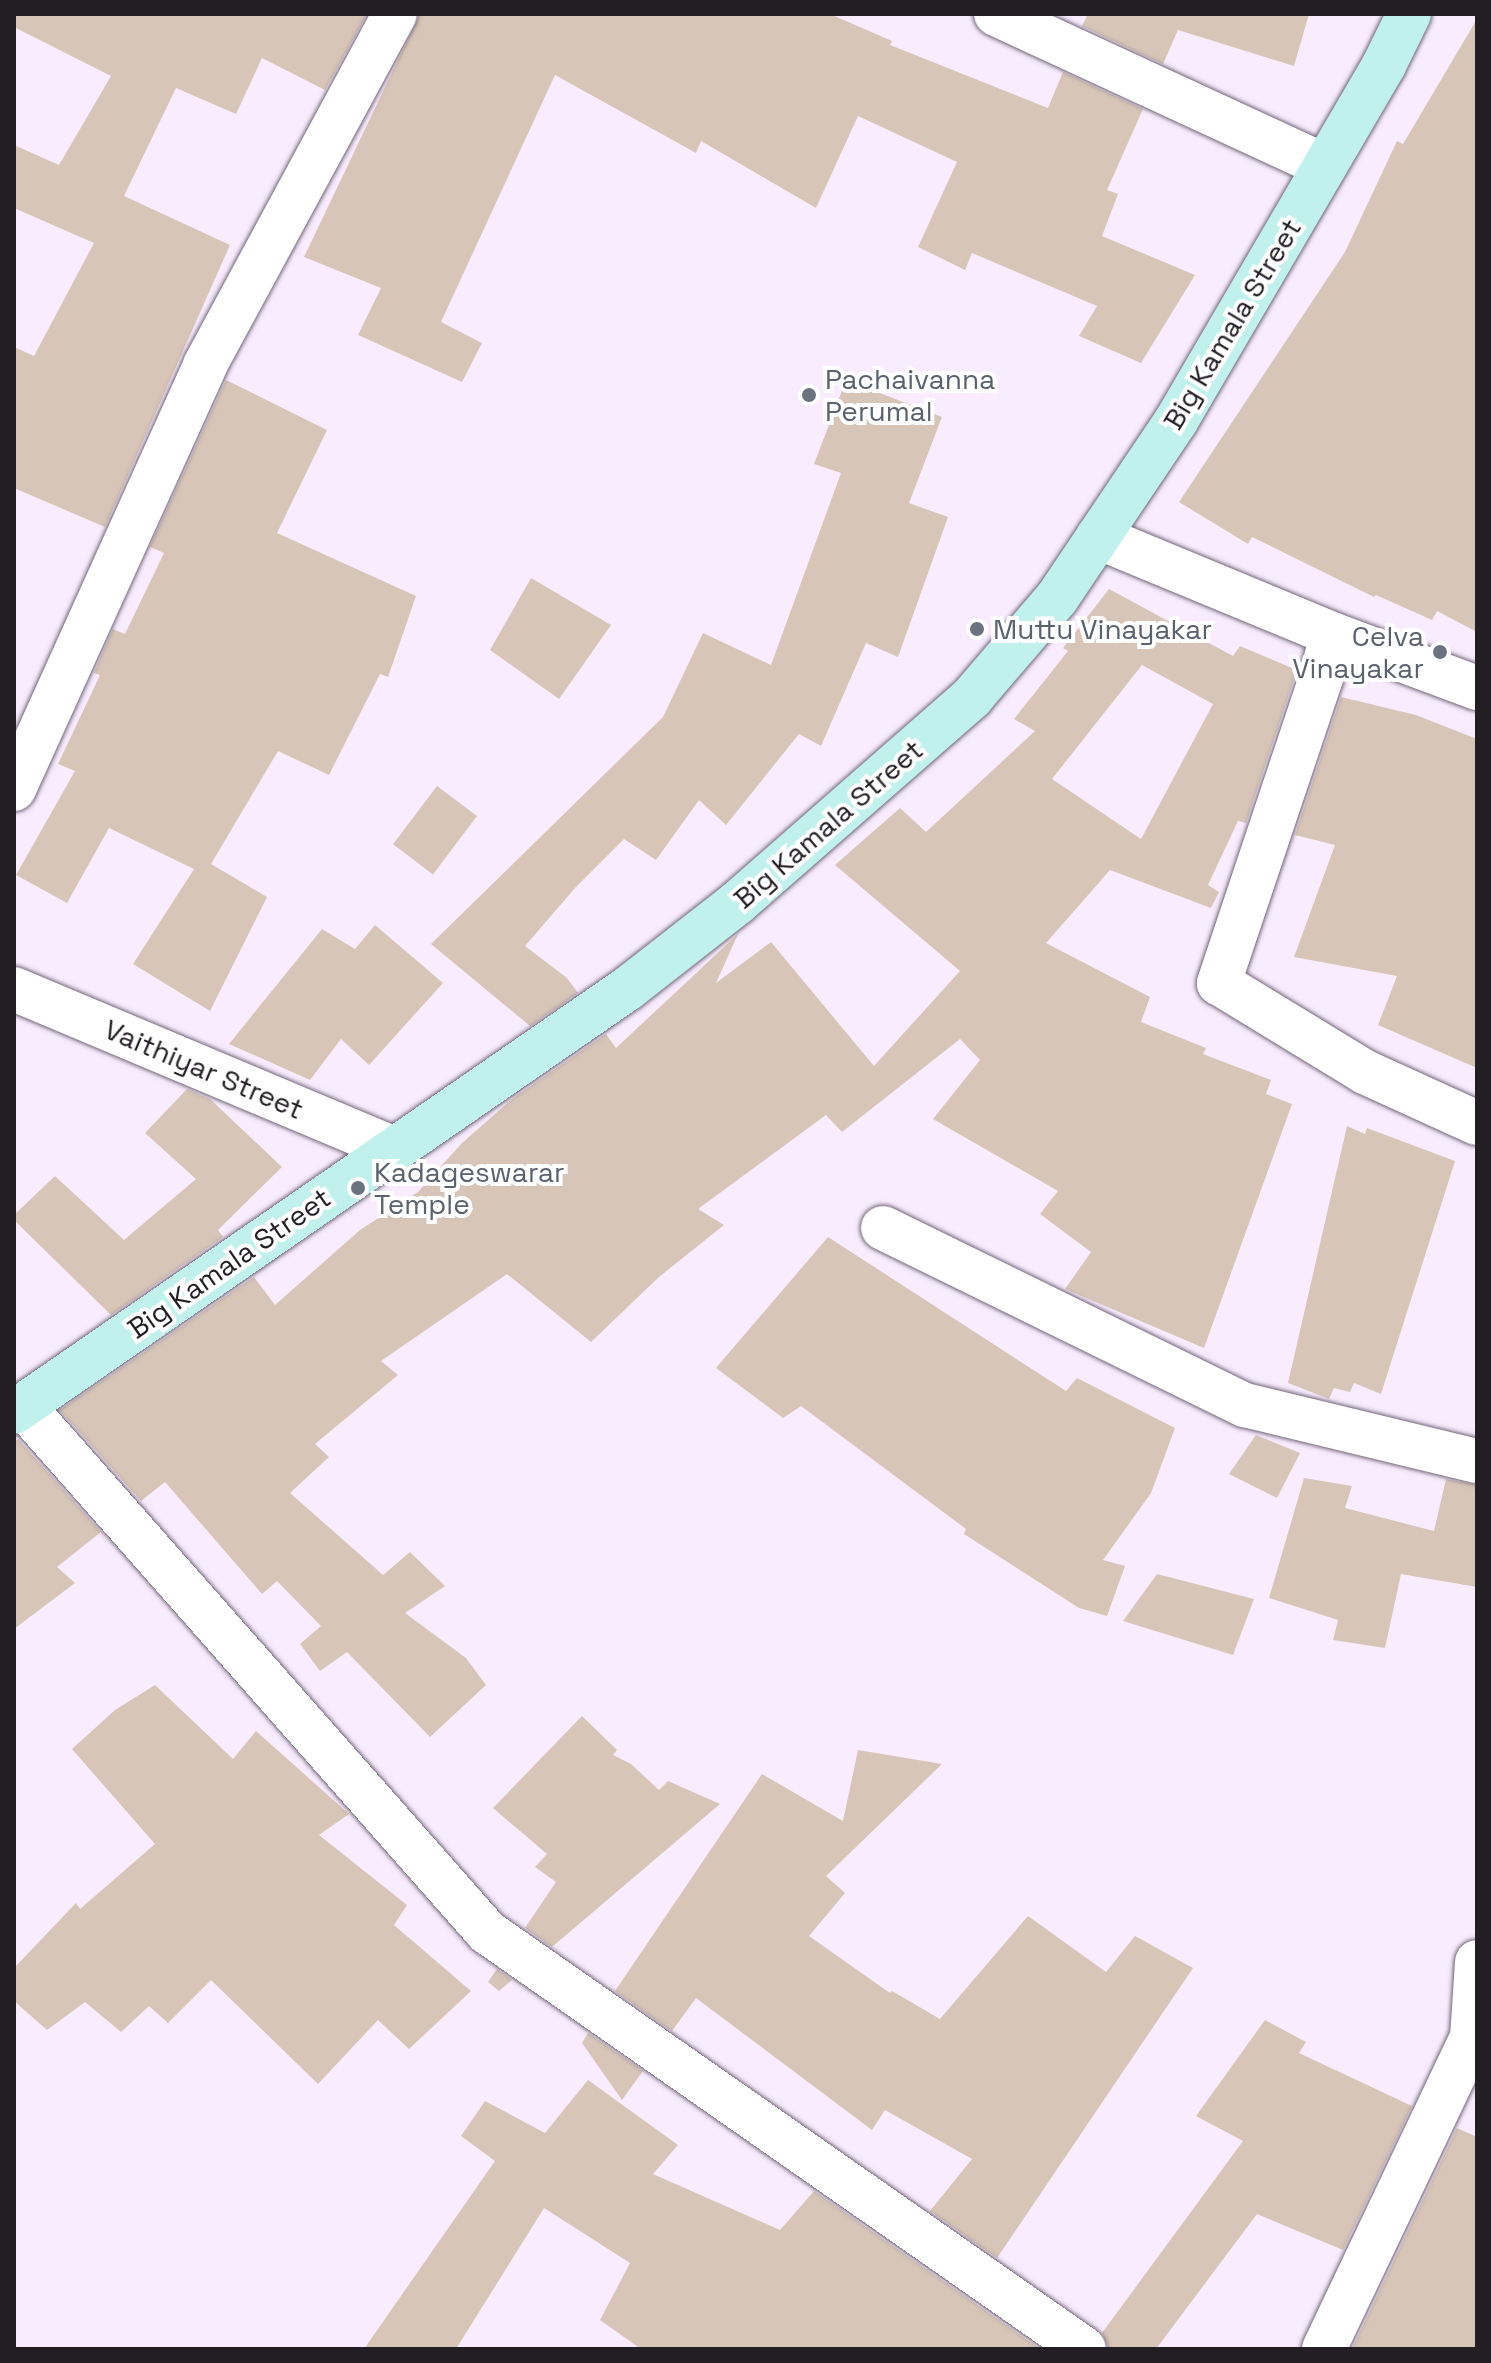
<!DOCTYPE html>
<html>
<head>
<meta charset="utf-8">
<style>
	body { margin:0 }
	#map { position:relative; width:1491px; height:2363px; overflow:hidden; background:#f9ecff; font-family:"Space Grotesk",sans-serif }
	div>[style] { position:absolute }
	.building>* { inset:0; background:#d7c6b7; transform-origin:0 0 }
	.roads { filter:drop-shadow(0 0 2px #726677) drop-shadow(0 0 2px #726677) }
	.minor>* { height:44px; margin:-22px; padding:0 22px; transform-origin:22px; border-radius:22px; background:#fff }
	.secondary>* { height:44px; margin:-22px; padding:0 22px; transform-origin:22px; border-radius:22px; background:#c0f1ed }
	.dots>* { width:22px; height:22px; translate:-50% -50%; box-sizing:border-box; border:4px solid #fff; border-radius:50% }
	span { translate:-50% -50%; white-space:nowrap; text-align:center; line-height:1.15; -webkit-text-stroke:8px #fff; paint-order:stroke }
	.street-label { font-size:28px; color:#221e24 }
	.worship-label { font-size:28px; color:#5b616d }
	.left { translate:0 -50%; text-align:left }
	.right { translate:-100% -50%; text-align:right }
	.frame { position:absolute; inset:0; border:16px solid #221e24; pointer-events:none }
</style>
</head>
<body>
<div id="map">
	<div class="building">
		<div style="clip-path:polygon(14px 14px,367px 14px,325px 90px,262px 58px,236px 114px,176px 88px,124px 196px,230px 245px,105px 527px,14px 488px,14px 347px,34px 356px,94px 243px,14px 208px,14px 145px,59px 165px,111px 76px,14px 27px)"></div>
		<div style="clip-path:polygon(420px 14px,830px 14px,892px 41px,890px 45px,1048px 108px,1063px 72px,1143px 109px,1107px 190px,1118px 194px,1102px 236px,1195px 275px,1141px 363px,1079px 336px,1097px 306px,972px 253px,965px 270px,918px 247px,957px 162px,858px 116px,816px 208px,701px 141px,696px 153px,555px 75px,441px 322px,482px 343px,462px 382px,358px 335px,381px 288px,304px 257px)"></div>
		<div style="clip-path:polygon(1088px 14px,1309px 14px,1294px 66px,1178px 30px,1163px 64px,1082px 26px)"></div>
		<div style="clip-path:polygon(1477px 19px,1477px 632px,1437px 611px,1432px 620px,1376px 595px,1374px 597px,1252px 537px,1248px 544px,1179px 502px,1345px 252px,1397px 141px,1403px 144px)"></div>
		<div style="clip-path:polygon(226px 380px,327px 430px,277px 533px,416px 596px,388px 677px,380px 674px,329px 775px,278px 751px,211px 864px,267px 897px,210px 1011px,133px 964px,194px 869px,109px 828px,67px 903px,16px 875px,75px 771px,58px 764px,100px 675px,94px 673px,113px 629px,125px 634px,164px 553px,150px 547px)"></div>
		<div style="clip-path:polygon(846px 380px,942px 417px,909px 503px,948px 517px,898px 657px,866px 643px,821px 746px,799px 734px,726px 825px,699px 800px,656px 860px,624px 839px,575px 888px,525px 946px,567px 978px,578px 993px,530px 1026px,431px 944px,663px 717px,703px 633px,771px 665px,841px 473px,814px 464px)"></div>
		<div style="clip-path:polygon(531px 578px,611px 625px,559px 699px,490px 650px)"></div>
		<div style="clip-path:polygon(evenodd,1109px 589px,1233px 656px,1240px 646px,1297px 670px,1246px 823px,1238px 821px,1208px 885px,1219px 892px,1211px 908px,1110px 870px,1046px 943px,1150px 997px,1141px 1022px,1206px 1048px,1203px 1054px,1271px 1080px,1266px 1094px,1292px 1104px,1204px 1348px,1065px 1289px,1091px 1252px,1040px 1214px,1058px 1191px,933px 1119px,980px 1060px,960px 1039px,842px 1132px,826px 1115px,698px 1209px,724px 1225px,659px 1277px,591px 1342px,507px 1274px,381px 1361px,398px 1375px,315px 1444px,329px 1457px,290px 1493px,383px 1575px,410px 1552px,445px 1586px,405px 1613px,466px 1658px,486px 1685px,430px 1737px,347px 1652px,320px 1671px,300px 1644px,321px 1626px,277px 1581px,262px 1594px,165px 1482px,141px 1501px,60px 1410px,254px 1277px,275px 1305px,360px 1230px,418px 1192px,462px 1143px,512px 1099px,606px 1034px,616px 1048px,738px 934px,716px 983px,771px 942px,874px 1066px,960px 971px,835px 865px,900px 808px,926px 832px,1035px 731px,1014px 719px,1068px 651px,1063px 648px,1109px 589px,1142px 665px,1213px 704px,1141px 839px,1052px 779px,1142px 665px)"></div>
		<div style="clip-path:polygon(1341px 697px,1416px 715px,1477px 739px,1477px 1068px,1378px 1025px,1397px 976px,1294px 957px,1335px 845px,1295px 835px)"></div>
		<div style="left:437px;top:786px;width:50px;height:73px;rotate:37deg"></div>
		<div style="clip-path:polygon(375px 925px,443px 983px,369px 1065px,341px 1039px,310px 1080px,229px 1044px,322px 929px,355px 949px)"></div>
		<div style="clip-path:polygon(187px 1089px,210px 1099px,282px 1167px,218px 1230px,223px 1237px,111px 1315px,14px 1220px,14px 1215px,55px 1176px,124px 1240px,196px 1179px,145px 1133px)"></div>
		<div style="clip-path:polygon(1347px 1126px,1365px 1134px,1367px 1128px,1455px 1161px,1381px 1394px,1354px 1383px,1350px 1392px,1334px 1388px,1329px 1399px,1288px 1383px)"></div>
		<div style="clip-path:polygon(828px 1237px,1066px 1391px,1077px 1378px,1175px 1428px,1151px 1493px,1103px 1560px,1125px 1566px,1107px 1616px,1079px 1608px,964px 1534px,966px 1529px,801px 1406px,783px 1418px,716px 1368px)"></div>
		<div style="clip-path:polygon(1256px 1435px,1300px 1453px,1277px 1498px,1229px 1474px)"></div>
		<div style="clip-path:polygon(18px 1439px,101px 1532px,57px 1567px,75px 1583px,14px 1629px,14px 1442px)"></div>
		<div style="clip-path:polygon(1304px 1478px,1352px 1486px,1345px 1508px,1434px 1531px,1446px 1479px,1477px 1485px,1477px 1587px,1401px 1574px,1385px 1648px,1333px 1640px,1338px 1620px,1269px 1598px)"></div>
		<div style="clip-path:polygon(1157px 1574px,1254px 1599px,1233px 1655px,1123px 1621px)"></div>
		<div style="clip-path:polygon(155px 1685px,233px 1759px,256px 1731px,349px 1814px,319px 1835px,407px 1905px,394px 1925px,471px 1991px,409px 2049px,378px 2020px,318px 2084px,211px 1980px,168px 2023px,149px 2006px,121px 2032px,85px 2002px,47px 2030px,14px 2001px,14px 1968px,76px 1903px,80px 1909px,155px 1844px,72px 1749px,115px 1710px)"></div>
		<div style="clip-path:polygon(582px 1716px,617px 1750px,613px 1755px,631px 1764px,659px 1790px,668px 1781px,720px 1804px,552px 1947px,525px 1928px,556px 1882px,535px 1867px,547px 1854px,493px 1808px)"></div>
		<div style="clip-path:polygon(858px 1750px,942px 1764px,826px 1876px,845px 1893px,809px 1936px,890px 1993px,892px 1991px,940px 2019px,1028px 1916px,1106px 1972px,1135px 1936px,1193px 1968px,997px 2258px,930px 2211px,972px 2159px,885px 2110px,872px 2130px,696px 1998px,672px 2031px,615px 1991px,762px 1774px,843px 1821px)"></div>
		<div style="clip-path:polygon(497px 1969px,512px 1980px,499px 1991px,488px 1982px)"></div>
		<div style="clip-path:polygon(1265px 2020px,1306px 2042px,1299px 2053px,1412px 2106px,1343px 2250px,1257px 2214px,1156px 2349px,1109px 2349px,1102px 2333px,1243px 2141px,1196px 2116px)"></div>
		<div style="clip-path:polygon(588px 2033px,643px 2071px,622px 2100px,582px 2043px)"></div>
		<div style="clip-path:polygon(588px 2080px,678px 2145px,653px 2174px,780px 2230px,814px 2191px,1040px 2349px,641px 2349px,600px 2320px,630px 2263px,544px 2208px,456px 2349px,364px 2349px,495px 2161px,461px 2136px,485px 2101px,545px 2133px)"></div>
		<div style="clip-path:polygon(1457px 2128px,1477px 2137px,1477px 2349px,1352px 2349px)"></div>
	</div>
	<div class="roads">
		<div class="minor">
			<div style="left:996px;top:14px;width:362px;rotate:24.8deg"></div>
			<div style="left:1098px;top:537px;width:253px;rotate:22.5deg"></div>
			<div style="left:1332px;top:634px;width:155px;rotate:20.4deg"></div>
			<div style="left:1332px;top:634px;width:45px;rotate:104deg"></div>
			<div style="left:1321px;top:678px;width:322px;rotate:108.5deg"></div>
			<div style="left:1219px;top:983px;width:171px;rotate:31.4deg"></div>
			<div style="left:1365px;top:1072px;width:123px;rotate:24.5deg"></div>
			<div style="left:14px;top:789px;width:465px;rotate:-65.7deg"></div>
			<div style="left:205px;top:365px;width:399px;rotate:-61.6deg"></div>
			<div style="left:14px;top:989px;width:412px;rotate:22.8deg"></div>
			<div style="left:883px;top:1228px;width:403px;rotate:26.1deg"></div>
			<div style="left:1245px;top:1405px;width:239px;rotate:13.6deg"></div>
			<div style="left:23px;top:1406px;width:701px;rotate:48.58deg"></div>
			<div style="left:487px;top:1932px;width:728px;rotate:34.93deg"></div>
			<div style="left:1324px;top:2349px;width:344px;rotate:-64.6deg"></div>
			<div style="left:1472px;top:2038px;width:76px;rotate:-86.2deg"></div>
		</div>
		<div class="secondary">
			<div style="left:14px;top:1412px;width:745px;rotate:-34.61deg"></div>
			<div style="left:627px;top:989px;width:140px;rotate:-38deg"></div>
			<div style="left:737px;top:903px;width:313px;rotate:-41.2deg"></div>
			<div style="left:972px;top:697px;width:130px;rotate:-49.4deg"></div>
			<div style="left:1057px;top:598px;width:213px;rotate:-56.1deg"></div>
			<div style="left:1176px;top:421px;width:412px;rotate:-59.7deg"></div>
			<div style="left:1384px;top:65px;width:57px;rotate:-63.9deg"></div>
		</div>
	</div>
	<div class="dots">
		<div style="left:809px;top:395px;background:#6b7280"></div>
		<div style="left:977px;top:629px;background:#6b7280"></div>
		<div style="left:1440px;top:652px;background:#6b7280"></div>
		<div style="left:358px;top:1188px;background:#6b7280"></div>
	</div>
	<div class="street-label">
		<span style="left:1232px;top:324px;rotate:-59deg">Big Kamala Street</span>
		<span style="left:828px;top:824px;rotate:-41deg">Big Kamala Street</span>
		<span style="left:204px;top:1069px;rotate:23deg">Vaithiyar Street</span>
		<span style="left:229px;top:1263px;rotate:-35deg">Big Kamala Street</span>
	</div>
	<div class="worship-label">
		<span class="left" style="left:825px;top:395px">Pachaivanna<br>Perumal</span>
		<span class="left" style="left:993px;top:629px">Muttu Vinayakar</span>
		<span class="right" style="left:1424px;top:652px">Celva<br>Vinayakar</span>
		<span class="left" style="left:374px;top:1188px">Kadageswarar<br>Temple</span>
	</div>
	<div class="frame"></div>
</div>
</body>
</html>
